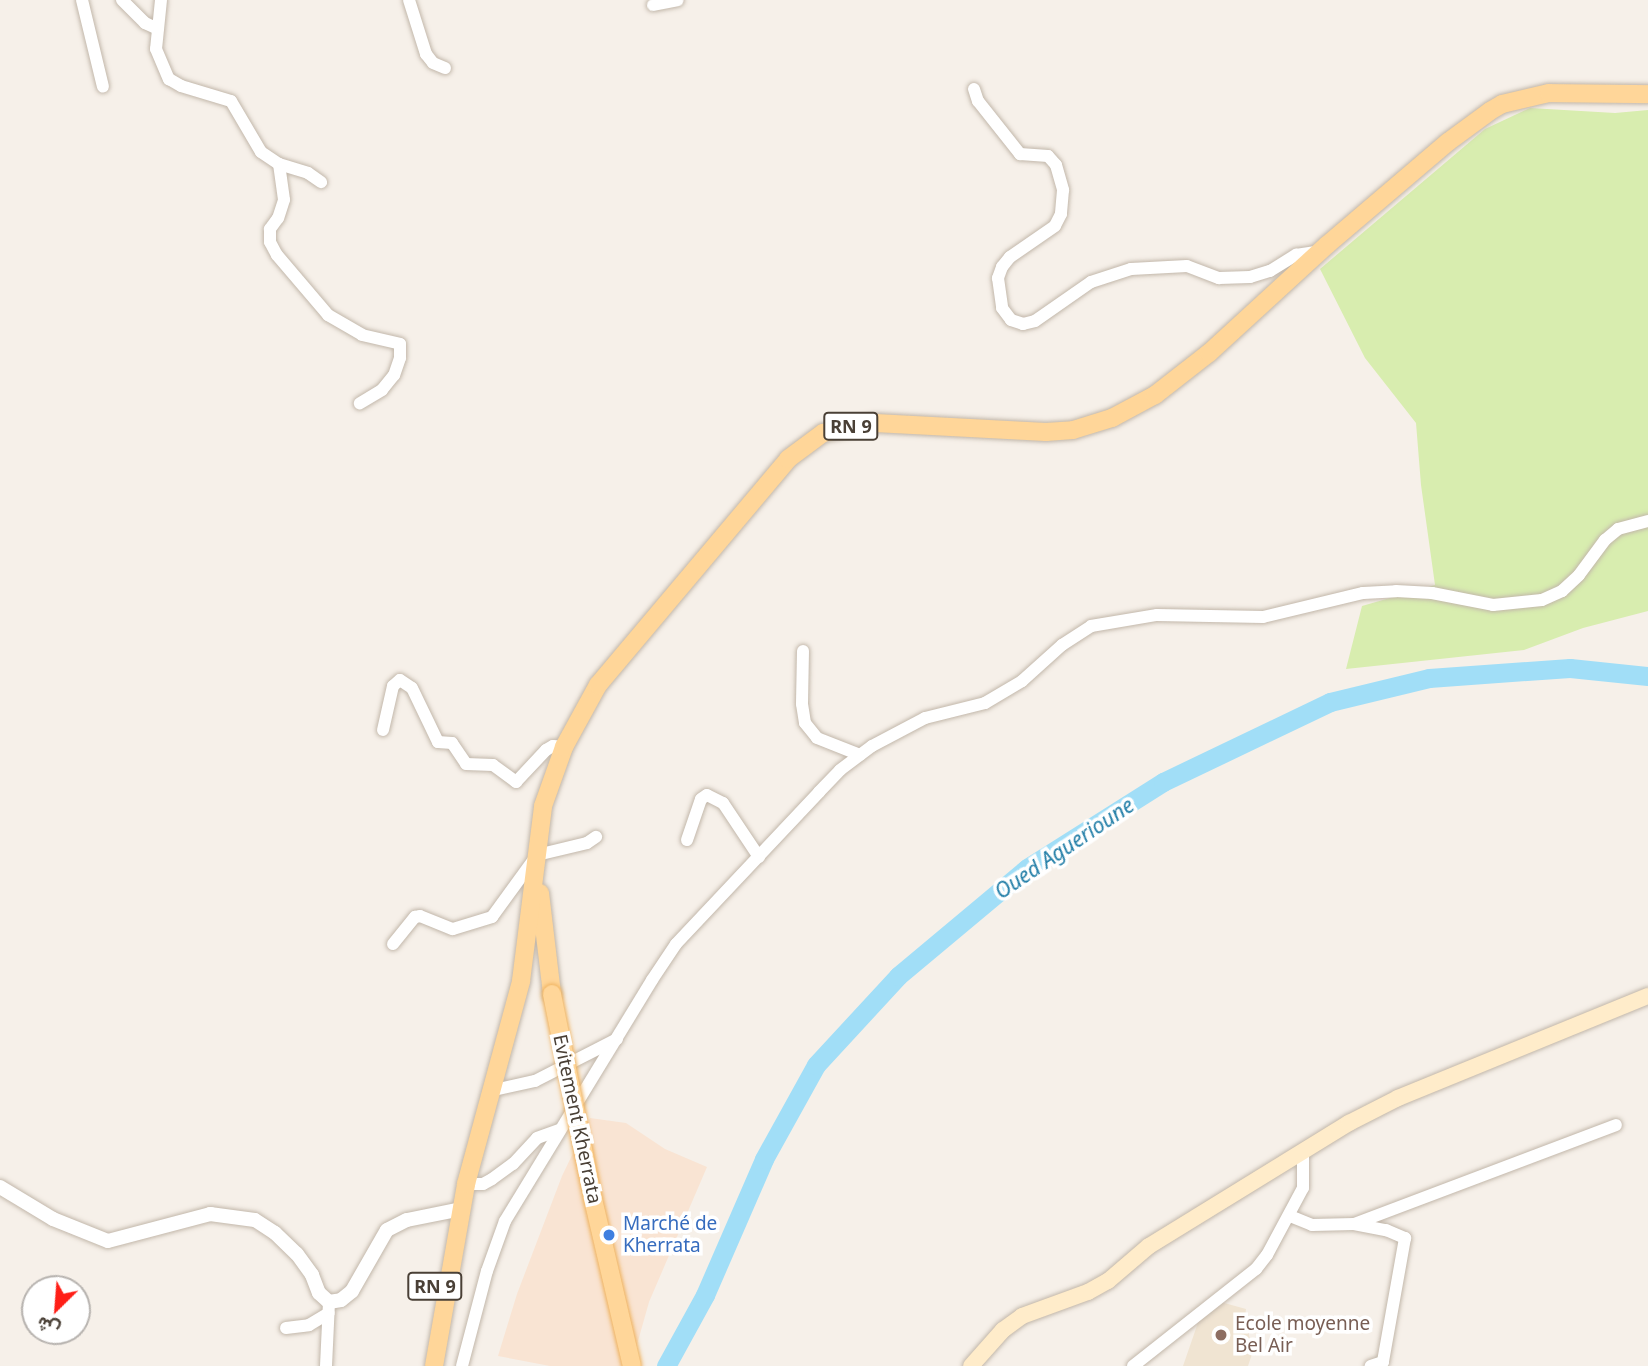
<!DOCTYPE html>
<html>
<head>
<meta charset="utf-8">
<style>
	body { margin:0 }
	#map { position:relative; width:1648px; height:1366px; overflow:hidden; background:#f6f0e9; font-family:"Noto Sans",Vazirmatn,sans-serif }
	div>[style] { position:absolute }
	.commercial>* { inset:0; background:#f9e4d3 }
	.education>* { inset:0; background:#f0e4d2 }
	.green>* { inset:0; background:#d8edaf }
	.river>* { height:19px; margin:-9.5px; padding:0 9.5px; transform-origin:9.5px; border-radius:9.5px; background:#a1def7 }
	.roads { filter:drop-shadow(0 0 2px #c2b7aa) drop-shadow(0 0 2px #c2b7aa) }
	.minor>* { height:12px; margin:-6px; padding:0 6px; transform-origin:6px; border-radius:6px; background:#fff }
	.tertiary>* { height:14px; margin:-7px; padding:0 7px; transform-origin:7px; border-radius:7px; background:#fff }
	.secondary>* { height:16px; margin:-8px; padding:0 8px; transform-origin:8px; border-radius:8px; background:#ffecca }
	.primary>* { height:18px; margin:-9px; padding:0 9px; transform-origin:9px; border-radius:9px; background:#ffd699 }
	.bridges { filter:drop-shadow(0 0 2px #efb25e) drop-shadow(0 0 2px #efb25e) }
	.primary-bridge>* { height:18px; margin:-9px; padding:0 9px; transform-origin:9px; border-radius:9px; background:#ffd699 }
	.dots>* { width:19px; height:19px; translate:-50% -50%; box-sizing:border-box; border:4px solid #fff; border-radius:50% }
	span { translate:-50% -50%; white-space:nowrap; text-align:center; line-height:1.15; -webkit-text-stroke:7px #fff; paint-order:stroke }
	.shield-label span { padding:2px 5px; background:#fff; border:2px solid; border-radius:5px; -webkit-text-stroke-width:0 }
	.shield-label { font-size:18px; color:#4a4036; font-weight:700 }
	.street-label { font-size:19px; color:#4a4036 }
	.shop-label { font-size:19px; color:#366cbe }
	.left { translate:0 -50%; text-align:left }
	.education-label { font-size:19px; color:#785e54 }
	.water-label { font-size:21px; color:#227ea7; font-style:italic }
	.north { position:absolute; left:21px; top:1275px; width:70px; height:70px; box-sizing:border-box; background:#fff; border:2px solid #b7b3af; border-radius:50%; rotate:205deg; font-size:19px; font-weight:700; line-height:28px; text-align:center; color:#4a4036 }
	.north::after { content:''; display:block; margin:auto; width:24px; height:32px; background:#ff1f17; clip-path:polygon(50% 0,100% 100%,50% 72%,0 100%) }
</style>
</head>
<body>
<div id="map">
	<div class="commercial">
		<div style="clip-path:polygon(590px 1118px,626px 1123px,665px 1149px,707px 1167px,649px 1302px,631px 1366px,550px 1366px,498px 1356px,517px 1294px,562px 1176px)"></div>
	</div>
	<div class="education">
		<div style="clip-path:polygon(1217px 1301px,1246px 1309px,1245px 1319px,1253px 1351px,1248px 1366px,1183px 1366px,1202px 1311px)"></div>
	</div>
	<div class="green">
		<div style="clip-path:polygon(1530px 108px,1615px 113px,1648px 110px,1648px 611px,1583px 628px,1524px 650px,1346px 669px,1362px 606px,1435px 585px,1421px 485px,1416px 423px,1365px 358px,1320px 269px,1485px 129px)"></div>
	</div>
	<div class="river">
		<div style="left:666px;top:1366px;width:81px;rotate:-61.2deg"></div>
		<div style="left:705px;top:1295px;width:148px;rotate:-66.5deg"></div>
		<div style="left:764px;top:1159px;width:107px;rotate:-61deg"></div>
		<div style="left:816px;top:1065px;width:121px;rotate:-47.3deg"></div>
		<div style="left:898px;top:976px;width:168px;rotate:-39.9deg"></div>
		<div style="left:1027px;top:868px;width:161px;rotate:-32.3deg"></div>
		<div style="left:1163px;top:782px;width:185px;rotate:-25.6deg"></div>
		<div style="left:1330px;top:702px;width:102px;rotate:-13.6deg"></div>
		<div style="left:1429px;top:678px;width:141px;rotate:-4.1deg"></div>
		<div style="left:1570px;top:668px;width:78px;rotate:5.9deg"></div>
	</div>
	<div class="roads">
		<div class="minor">
			<div style="left:82px;top:0;width:89px;rotate:76.4deg"></div>
			<div style="left:122px;top:0;width:33px;rotate:45deg"></div>
			<div style="left:145px;top:23px;width:14px;rotate:25deg"></div>
			<div style="left:161px;top:0;width:49px;rotate:95.8deg"></div>
			<div style="left:156px;top:49px;width:33px;rotate:67deg"></div>
			<div style="left:169px;top:79px;width:14px;rotate:30deg"></div>
			<div style="left:181px;top:86px;width:52px;rotate:16.7deg"></div>
			<div style="left:231px;top:101px;width:59px;rotate:59.5deg"></div>
			<div style="left:261px;top:152px;width:22px;rotate:34deg"></div>
			<div style="left:279px;top:164px;width:30px;rotate:17deg"></div>
			<div style="left:308px;top:173px;width:16px;rotate:35deg"></div>
			<div style="left:409px;top:0;width:57px;rotate:72.5deg"></div>
			<div style="left:426px;top:54px;width:11px;rotate:52deg"></div>
			<div style="left:433px;top:63px;width:13px;rotate:23deg"></div>
			<div style="left:653px;top:5px;width:25px;rotate:-11deg"></div>
			<div style="left:974px;top:89px;width:13px;rotate:72deg"></div>
			<div style="left:978px;top:101px;width:68px;rotate:51.6deg"></div>
			<div style="left:1020px;top:154px;width:28px;rotate:4deg"></div>
			<div style="left:1048px;top:156px;width:12px;rotate:48deg"></div>
			<div style="left:1056px;top:165px;width:26px;rotate:74deg"></div>
			<div style="left:1063px;top:190px;width:24px;rotate:95deg"></div>
			<div style="left:1061px;top:214px;width:13px;rotate:117deg"></div>
			<div style="left:1055px;top:226px;width:55px;rotate:145.4deg"></div>
			<div style="left:1010px;top:257px;width:13px;rotate:129deg"></div>
			<div style="left:1002px;top:267px;width:12px;rotate:110deg"></div>
			<div style="left:998px;top:278px;width:30px;rotate:82deg"></div>
			<div style="left:1002px;top:308px;width:15px;rotate:53deg"></div>
			<div style="left:1011px;top:320px;width:13px;rotate:18deg"></div>
			<div style="left:1023px;top:324px;width:12px;rotate:-14deg"></div>
			<div style="left:1035px;top:321px;width:68px;rotate:-34.9deg"></div>
			<div style="left:1091px;top:282px;width:42px;rotate:-18deg"></div>
			<div style="left:1131px;top:269px;width:56px;rotate:-3.1deg"></div>
			<div style="left:1187px;top:266px;width:34px;rotate:21deg"></div>
			<div style="left:1219px;top:278px;width:31px;rotate:-2deg"></div>
			<div style="left:1250px;top:277px;width:21px;rotate:-17deg"></div>
			<div style="left:1270px;top:271px;width:31px;rotate:-32deg"></div>
			<div style="left:1296px;top:255px;width:25px;rotate:-9deg"></div>
			<div style="left:279px;top:164px;width:36px;rotate:82deg"></div>
			<div style="left:284px;top:200px;width:19px;rotate:108deg"></div>
			<div style="left:278px;top:218px;width:14px;rotate:126deg"></div>
			<div style="left:270px;top:229px;width:13px;rotate:90deg"></div>
			<div style="left:270px;top:242px;width:15px;rotate:62deg"></div>
			<div style="left:277px;top:255px;width:79px;rotate:49.6deg"></div>
			<div style="left:328px;top:315px;width:39px;rotate:30deg"></div>
			<div style="left:362px;top:335px;width:39px;rotate:13deg"></div>
			<div style="left:400px;top:344px;width:14px;rotate:90deg"></div>
			<div style="left:400px;top:358px;width:18px;rotate:109deg"></div>
			<div style="left:394px;top:375px;width:19px;rotate:129deg"></div>
			<div style="left:382px;top:390px;width:26px;rotate:149deg"></div>
			<div style="left:803px;top:651px;width:53px;rotate:91.1deg"></div>
			<div style="left:802px;top:704px;width:19px;rotate:81deg"></div>
			<div style="left:805px;top:723px;width:19px;rotate:51deg"></div>
			<div style="left:817px;top:738px;width:46px;rotate:21.6deg"></div>
			<div style="left:383px;top:730px;width:45px;rotate:-77.2deg"></div>
			<div style="left:393px;top:686px;width:9px;rotate:-41deg"></div>
			<div style="left:400px;top:680px;width:14px;rotate:34deg"></div>
			<div style="left:412px;top:688px;width:60px;rotate:64.3deg"></div>
			<div style="left:438px;top:742px;width:14px;rotate:4deg"></div>
			<div style="left:452px;top:743px;width:25px;rotate:56deg"></div>
			<div style="left:466px;top:764px;width:27px;rotate:2deg"></div>
			<div style="left:493px;top:765px;width:29px;rotate:36deg"></div>
			<div style="left:516px;top:782px;width:44px;rotate:-46.8deg"></div>
			<div style="left:546px;top:750px;width:8px;rotate:-30deg"></div>
			<div style="left:553px;top:746px;width:11px;rotate:5deg"></div>
			<div style="left:687px;top:840px;width:43px;rotate:-71.1deg"></div>
			<div style="left:701px;top:799px;width:7px;rotate:-34deg"></div>
			<div style="left:707px;top:795px;width:18px;rotate:27deg"></div>
			<div style="left:723px;top:803px;width:65px;rotate:56.3deg"></div>
			<div style="left:393px;top:944px;width:35px;rotate:-51deg"></div>
			<div style="left:415px;top:917px;width:5px;rotate:-11deg"></div>
			<div style="left:420px;top:916px;width:35px;rotate:22deg"></div>
			<div style="left:453px;top:929px;width:41px;rotate:-17.1deg"></div>
			<div style="left:492px;top:917px;width:77px;rotate:-54deg"></div>
			<div style="left:537px;top:855px;width:51px;rotate:-13.5deg"></div>
			<div style="left:587px;top:843px;width:11px;rotate:-34deg"></div>
			<div style="left:494px;top:1090px;width:42px;rotate:-12.4deg"></div>
			<div style="left:535px;top:1081px;width:92px;rotate:-27.1deg"></div>
			<div style="left:466px;top:1184px;width:17px"></div>
			<div style="left:483px;top:1184px;width:10px;rotate:-29deg"></div>
			<div style="left:492px;top:1179px;width:26px;rotate:-36deg"></div>
			<div style="left:513px;top:1164px;width:35px;rotate:-47deg"></div>
			<div style="left:537px;top:1138px;width:23px;rotate:-20deg"></div>
			<div style="left:1290px;top:1216px;width:24px;rotate:22deg"></div>
			<div style="left:1312px;top:1225px;width:42px;rotate:-1.4deg"></div>
			<div style="left:1354px;top:1224px;width:280px;rotate:-20.7deg"></div>
			<div style="left:1354px;top:1224px;width:33px;rotate:11deg"></div>
			<div style="left:1386px;top:1230px;width:21px;rotate:23deg"></div>
			<div style="left:1405px;top:1238px;width:126px;rotate:100.1deg"></div>
			<div style="left:1383px;top:1362px;width:13px;rotate:162deg"></div>
			<div style="left:286px;top:1328px;width:23px;rotate:-7deg"></div>
			<div style="left:309px;top:1325px;width:23px;rotate:-31deg"></div>
			<div style="left:326px;top:1366px;width:64px;rotate:-87.3deg"></div>
			<div style="left:462px;top:1366px;width:98px;rotate:-75.3deg"></div>
			<div style="left:487px;top:1271px;width:53px;rotate:-70.2deg"></div>
			<div style="left:505px;top:1221px;width:282px;rotate:-58.6deg"></div>
			<div style="left:652px;top:980px;width:43px;rotate:-56.3deg"></div>
			<div style="left:676px;top:944px;width:209px;rotate:-46.7deg"></div>
			<div style="left:819px;top:792px;width:30px;rotate:-46deg"></div>
			<div style="left:840px;top:770px;width:40px;rotate:-37deg"></div>
			<div style="left:872px;top:746px;width:60px;rotate:-27.8deg"></div>
			<div style="left:925px;top:718px;width:62px;rotate:-14deg"></div>
			<div style="left:985px;top:703px;width:43px;rotate:-30.7deg"></div>
			<div style="left:1022px;top:681px;width:54px;rotate:-42deg"></div>
			<div style="left:1062px;top:645px;width:35px;rotate:-33deg"></div>
			<div style="left:1091px;top:626px;width:67px;rotate:-9.5deg"></div>
			<div style="left:1157px;top:615px;width:106px;rotate:1.1deg"></div>
			<div style="left:1263px;top:617px;width:103px;rotate:-13.5deg"></div>
			<div style="left:1363px;top:593px;width:33px;rotate:-3deg"></div>
			<div style="left:1396px;top:591px;width:36px;rotate:3deg"></div>
			<div style="left:1432px;top:593px;width:62px;rotate:11.1deg"></div>
			<div style="left:1493px;top:605px;width:49px;rotate:-5.8deg"></div>
			<div style="left:1542px;top:600px;width:22px;rotate:-24deg"></div>
			<div style="left:1562px;top:591px;width:23px;rotate:-43deg"></div>
			<div style="left:1579px;top:575px;width:44px;rotate:-53.4deg"></div>
			<div style="left:1605px;top:540px;width:17px;rotate:-40deg"></div>
			<div style="left:1618px;top:529px;width:31px;rotate:-15deg"></div>
			<div style="left:1133px;top:1366px;width:157px;rotate:-38.3deg"></div>
			<div style="left:1256px;top:1269px;width:18px;rotate:-52deg"></div>
			<div style="left:1267px;top:1255px;width:76px;rotate:-61.8deg"></div>
			<div style="left:1303px;top:1188px;width:37px;rotate:-90deg"></div>
		</div>
		<div class="tertiary">
			<div style="left:0;top:1187px;width:62px;rotate:31.1deg"></div>
			<div style="left:53px;top:1219px;width:59px;rotate:21.8deg"></div>
			<div style="left:108px;top:1241px;width:106px;rotate:-14.8deg"></div>
			<div style="left:210px;top:1214px;width:45px;rotate:7.6deg"></div>
			<div style="left:255px;top:1220px;width:24px;rotate:33deg"></div>
			<div style="left:275px;top:1233px;width:30px;rotate:44deg"></div>
			<div style="left:297px;top:1254px;width:26px;rotate:54deg"></div>
			<div style="left:312px;top:1275px;width:19px;rotate:69deg"></div>
			<div style="left:319px;top:1293px;width:13px;rotate:42deg"></div>
			<div style="left:329px;top:1302px;width:12px;rotate:-9deg"></div>
			<div style="left:341px;top:1300px;width:14px;rotate:-39deg"></div>
			<div style="left:352px;top:1291px;width:70px;rotate:-60.2deg"></div>
			<div style="left:387px;top:1230px;width:22px;rotate:-27deg"></div>
			<div style="left:407px;top:1220px;width:55px;rotate:-11.5deg"></div>
		</div>
		<div class="secondary">
			<div style="left:971px;top:1366px;width:48px;rotate:-48.4deg"></div>
			<div style="left:1003px;top:1330px;width:24px;rotate:-36deg"></div>
			<div style="left:1022px;top:1316px;width:70px;rotate:-20deg"></div>
			<div style="left:1088px;top:1292px;width:23px;rotate:-29deg"></div>
			<div style="left:1108px;top:1281px;width:54px;rotate:-40.5deg"></div>
			<div style="left:1149px;top:1246px;width:235px;rotate:-31.6deg"></div>
			<div style="left:1349px;top:1123px;width:55px;rotate:-27deg"></div>
			<div style="left:1398px;top:1098px;width:270px;rotate:-22.2deg"></div>
		</div>
		<div class="primary">
			<div style="left:540px;top:893px;width:102px;rotate:83.2deg"></div>
			<div style="left:434px;top:1366px;width:185px;rotate:-80deg"></div>
			<div style="left:466px;top:1184px;width:210px;rotate:-74.8deg"></div>
			<div style="left:521px;top:981px;width:176px;rotate:-82.8deg"></div>
			<div style="left:543px;top:806px;width:63px;rotate:-70.4deg"></div>
			<div style="left:564px;top:747px;width:71px;rotate:-61.3deg"></div>
			<div style="left:598px;top:685px;width:295px;rotate:-49.9deg"></div>
			<div style="left:788px;top:459px;width:44px;rotate:-36.6deg"></div>
			<div style="left:823px;top:433px;width:53px;rotate:-10.9deg"></div>
			<div style="left:875px;top:423px;width:171px;rotate:3deg"></div>
			<div style="left:1046px;top:432px;width:27px;rotate:-4deg"></div>
			<div style="left:1073px;top:430px;width:41px;rotate:-17.1deg"></div>
			<div style="left:1112px;top:418px;width:49px;rotate:-28.1deg"></div>
			<div style="left:1155px;top:395px;width:68px;rotate:-37.9deg"></div>
			<div style="left:1209px;top:353px;width:160px;rotate:-42.5deg"></div>
			<div style="left:1327px;top:245px;width:159px;rotate:-40.4deg"></div>
			<div style="left:1448px;top:142px;width:52px;rotate:-36.4deg"></div>
			<div style="left:1490px;top:111px;width:14px;rotate:-30deg"></div>
			<div style="left:1502px;top:104px;width:48px;rotate:-13.2deg"></div>
			<div style="left:1549px;top:93px;width:99px;rotate:0.6deg"></div>
		</div>
	</div>
	<div class="bridges">
		<div class="primary-bridge">
			<div style="left:552px;top:994px;width:209px;rotate:78.7deg"></div>
			<div style="left:593px;top:1199px;width:171px;rotate:76.9deg"></div>
		</div>
	</div>
	<div class="dots">
		<div style="left:609px;top:1235px;background:#3f7fe0"></div>
		<div style="left:1221px;top:1335px;background:#8d6e63"></div>
	</div>
	<div class="shield-label">
		<span style="left:851px;top:426px">RN 9</span>
		<span style="left:435px;top:1286px">RN 9</span>
	</div>
	<div class="street-label">
		<span style="left:577px;top:1119px;rotate:78deg">Evitement Kherrata</span>
	</div>
	<div class="shop-label">
		<span class="left" style="left:623px;top:1235px">Marché de<br>Kherrata</span>
	</div>
	<div class="education-label">
		<span class="left" style="left:1235px;top:1335px">Ecole moyenne<br>Bel Air</span>
	</div>
	<div class="water-label">
		<span style="left:1064px;top:848px;rotate:-34deg">Oued Aguerioune</span>
	</div>
	<div class="north">ش</div>
</div>
</body>
</html>
